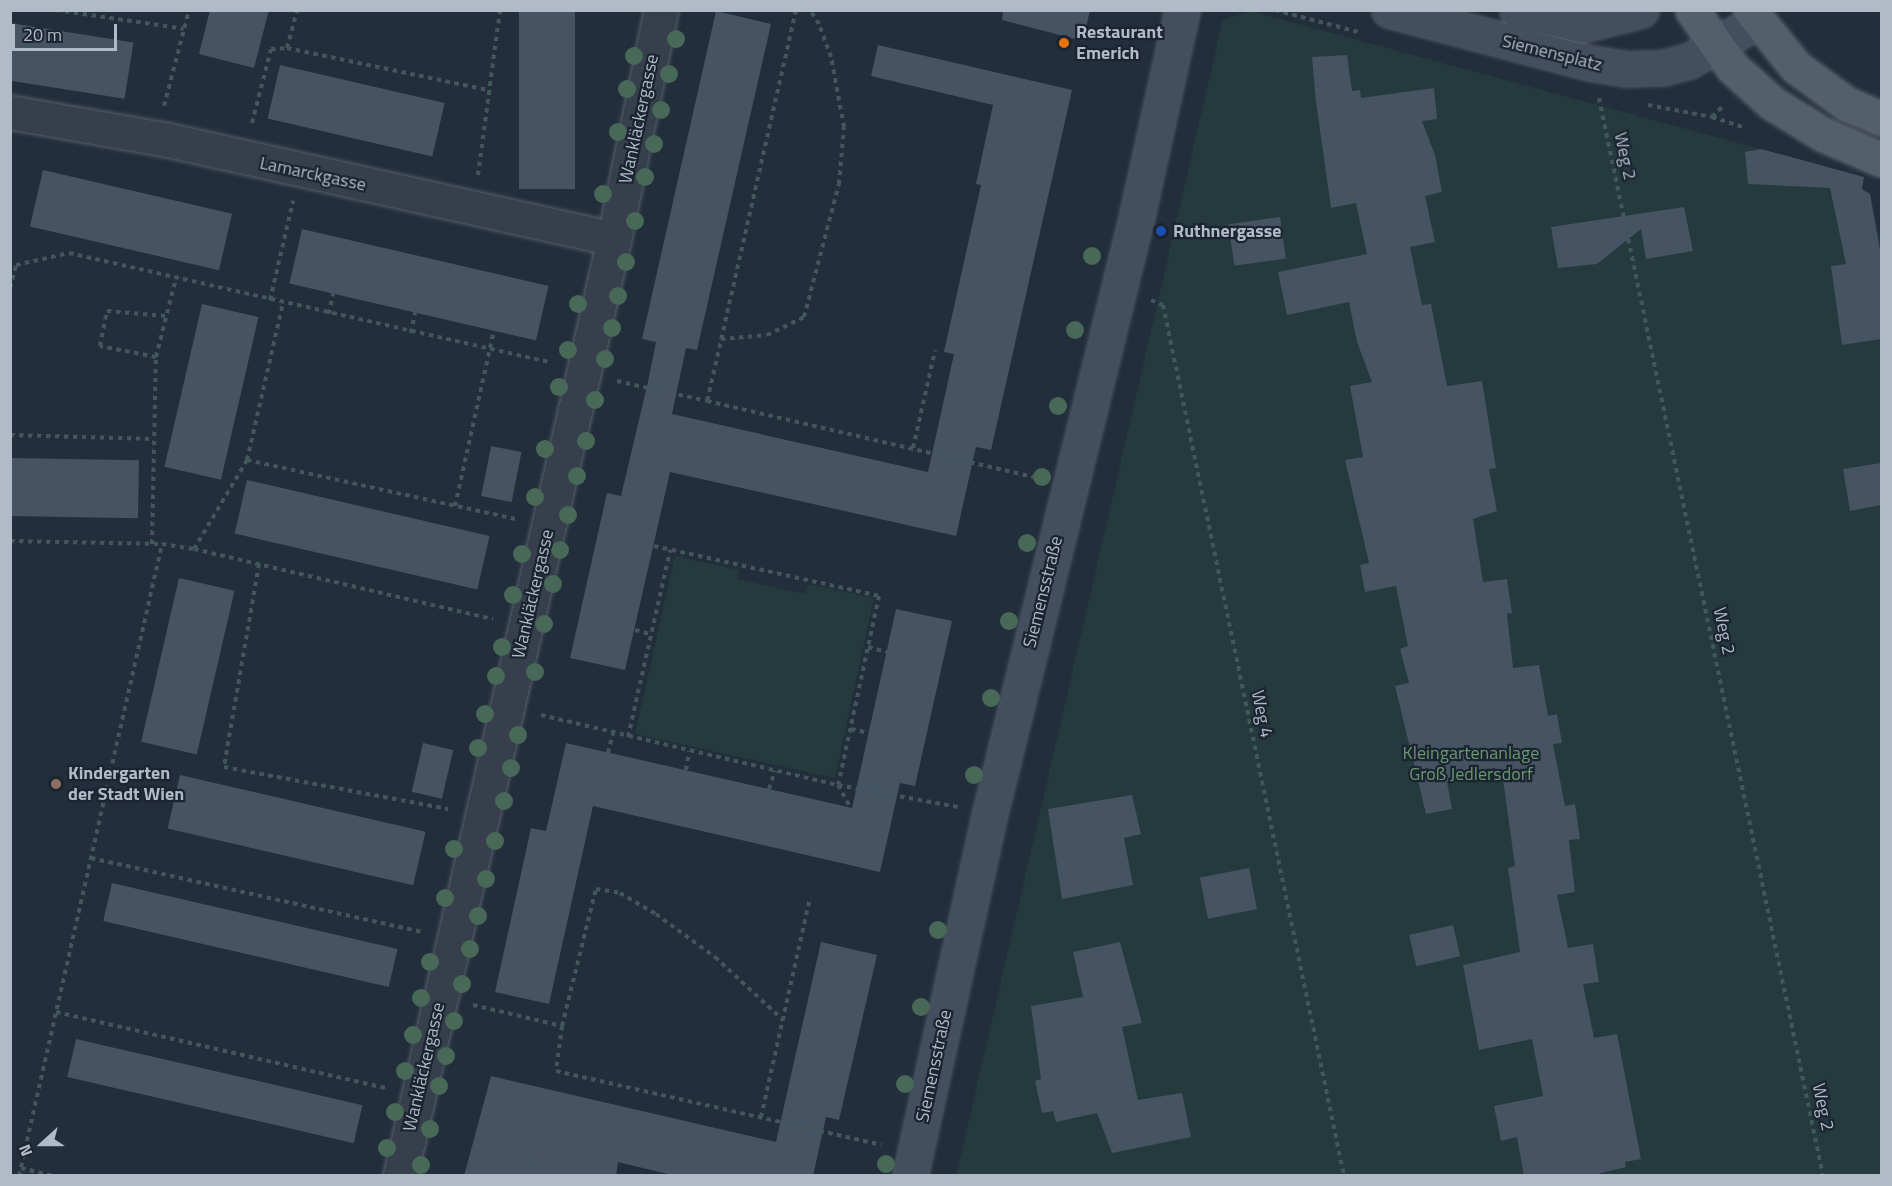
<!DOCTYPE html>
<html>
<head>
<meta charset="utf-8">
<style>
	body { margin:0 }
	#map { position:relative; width:1892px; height:1186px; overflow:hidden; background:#222e3b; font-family:"Titillium Web",sans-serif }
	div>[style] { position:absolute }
	.green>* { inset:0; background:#243a3c }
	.building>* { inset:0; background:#465362; transform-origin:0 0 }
	.path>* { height:4px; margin-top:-2px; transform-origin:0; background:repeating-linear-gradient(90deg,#415759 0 4.5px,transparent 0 9px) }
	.roads { filter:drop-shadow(0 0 2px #545d69) drop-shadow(0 0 2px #545d69) }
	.minor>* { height:33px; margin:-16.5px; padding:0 16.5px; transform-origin:16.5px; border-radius:16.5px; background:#363f4b }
	.secondary>* { height:33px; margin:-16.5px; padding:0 16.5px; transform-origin:16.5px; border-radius:16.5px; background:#434f5e }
	.primary>* { height:33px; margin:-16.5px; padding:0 16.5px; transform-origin:16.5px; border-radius:16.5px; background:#535f6b }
	.trees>* { width:18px; height:18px; margin:-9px; border-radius:50%; background:#486858 }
	.dots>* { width:16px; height:16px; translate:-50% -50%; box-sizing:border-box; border:3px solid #1b2430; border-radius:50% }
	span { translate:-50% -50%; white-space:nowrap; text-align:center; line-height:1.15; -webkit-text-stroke:4.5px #1b2430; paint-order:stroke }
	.poi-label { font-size:18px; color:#b1bac7; font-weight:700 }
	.left { translate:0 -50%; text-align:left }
	.street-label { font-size:18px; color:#b1bac7 }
	.park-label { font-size:18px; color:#679870 }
	.frame { position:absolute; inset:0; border:12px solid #b1bac7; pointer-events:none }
	.north { position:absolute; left:12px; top:1114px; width:60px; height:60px; -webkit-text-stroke:4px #1b2430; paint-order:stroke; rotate:249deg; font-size:16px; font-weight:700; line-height:24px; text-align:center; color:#b1bac7 }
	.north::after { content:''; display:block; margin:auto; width:21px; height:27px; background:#b1bac7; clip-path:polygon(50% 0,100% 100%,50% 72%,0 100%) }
	.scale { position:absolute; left:12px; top:24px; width:105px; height:27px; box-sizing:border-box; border:3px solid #b1bac7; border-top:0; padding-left:8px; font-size:18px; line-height:21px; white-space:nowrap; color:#b1bac7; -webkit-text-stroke:4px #1b2430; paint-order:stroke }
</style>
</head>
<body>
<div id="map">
	<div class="green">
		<div style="clip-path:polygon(1251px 11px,1805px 161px,1870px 194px,1882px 247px,1881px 1175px,956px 1176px,1223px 19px)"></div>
		<div style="clip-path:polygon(675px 556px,739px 570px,737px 579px,805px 594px,808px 584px,874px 598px,835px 778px,635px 734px)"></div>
	</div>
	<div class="building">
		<div style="clip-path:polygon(210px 10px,269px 10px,254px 68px,199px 54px)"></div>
		<div style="left:519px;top:10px;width:56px;height:179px"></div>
		<div style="clip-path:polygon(1003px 10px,1090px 10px,1083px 41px,1002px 20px)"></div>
		<div style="clip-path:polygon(716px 11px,771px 24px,697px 350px,686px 348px,672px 414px,928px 472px,954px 354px,944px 352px,981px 185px,976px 184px,993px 105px,871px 76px,878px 45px,1072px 90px,991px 450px,976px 447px,956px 536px,670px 472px,625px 670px,570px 658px,607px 493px,621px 496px,648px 382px,656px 342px,642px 339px)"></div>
		<div style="left:10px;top:23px;width:125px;height:57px;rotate:9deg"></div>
		<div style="clip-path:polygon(1347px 55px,1352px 91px,1360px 90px,1361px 98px,1434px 88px,1437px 119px,1422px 121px,1435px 155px,1442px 192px,1425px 196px,1435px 242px,1410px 247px,1422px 305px,1431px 304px,1447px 386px,1482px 381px,1496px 468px,1489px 469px,1497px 511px,1473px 519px,1483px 582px,1507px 579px,1512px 613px,1507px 614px,1513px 668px,1539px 665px,1548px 716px,1557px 714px,1562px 743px,1553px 744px,1565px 806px,1575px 804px,1580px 839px,1569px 840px,1575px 892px,1557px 895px,1568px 948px,1593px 944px,1599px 982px,1583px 984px,1594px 1038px,1617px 1034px,1641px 1159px,1625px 1162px,1626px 1167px,1589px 1176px,1524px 1176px,1517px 1137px,1501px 1141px,1494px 1106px,1543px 1096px,1532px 1039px,1479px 1050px,1463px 965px,1520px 952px,1508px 868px,1515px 866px,1502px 772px,1447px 782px,1452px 809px,1426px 814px,1395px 686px,1409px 683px,1400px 649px,1408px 646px,1396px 586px,1365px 592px,1360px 565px,1369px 563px,1345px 460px,1363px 457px,1350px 386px,1372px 382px,1357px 342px,1349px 302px,1287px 315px,1278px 272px,1367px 254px,1356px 203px,1331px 208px,1316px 102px,1312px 57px)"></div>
		<div style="left:280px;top:65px;width:169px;height:55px;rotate:13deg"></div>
		<div style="clip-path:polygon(1761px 149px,1864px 177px,1862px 189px,1870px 194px,1881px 256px,1881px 339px,1842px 345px,1831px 266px,1846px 264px,1830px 188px,1748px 184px,1745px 152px)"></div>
		<div style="left:43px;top:170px;width:194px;height:58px;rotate:13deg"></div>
		<div style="clip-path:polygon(1684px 207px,1693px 251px,1646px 259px,1641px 229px,1597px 264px,1558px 268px,1551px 227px)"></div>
		<div style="left:1280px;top:217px;width:42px;height:52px;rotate:82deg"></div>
		<div style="left:302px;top:229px;width:253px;height:56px;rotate:13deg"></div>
		<div style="left:202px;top:304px;width:58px;height:167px;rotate:13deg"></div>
		<div style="left:491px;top:446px;width:31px;height:51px;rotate:11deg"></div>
		<div style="left:10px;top:458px;width:129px;height:58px;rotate:1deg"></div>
		<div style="clip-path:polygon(1881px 463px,1881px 505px,1850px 511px,1843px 469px)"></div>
		<div style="left:247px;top:480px;width:249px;height:55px;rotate:13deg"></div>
		<div style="left:179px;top:578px;width:57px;height:168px;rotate:13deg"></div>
		<div style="clip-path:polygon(896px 609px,952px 621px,915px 786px,900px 783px,880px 872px,593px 806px,549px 1004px,495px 992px,531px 828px,546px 831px,566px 743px,852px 808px)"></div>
		<div style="left:423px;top:743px;width:31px;height:50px;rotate:13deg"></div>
		<div style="left:180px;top:775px;width:252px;height:55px;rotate:13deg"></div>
		<div style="clip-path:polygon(1132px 795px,1141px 834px,1124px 838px,1133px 885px,1062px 899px,1048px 809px)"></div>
		<div style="left:1249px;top:868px;width:42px;height:50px;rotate:79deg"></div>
		<div style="left:112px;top:883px;width:293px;height:39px;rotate:13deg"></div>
		<div style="left:1453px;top:925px;width:32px;height:45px;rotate:77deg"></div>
		<div style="clip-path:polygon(821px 942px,877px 955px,839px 1120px,826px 1117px,813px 1176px,676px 1176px,618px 1162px,616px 1176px,464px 1176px,491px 1076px,776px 1142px)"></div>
		<div style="clip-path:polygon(1120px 942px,1142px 1023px,1122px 1027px,1138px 1100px,1182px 1093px,1191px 1137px,1112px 1153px,1097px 1113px,1056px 1122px,1053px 1111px,1042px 1113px,1035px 1081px,1041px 1079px,1031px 1006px,1083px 997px,1073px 952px)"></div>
		<div style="left:76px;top:1039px;width:294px;height:39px;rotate:13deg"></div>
	</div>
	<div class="path">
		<div style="left:56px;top:10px;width:129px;rotate:8.4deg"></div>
		<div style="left:796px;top:10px;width:401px;rotate:102.8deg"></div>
		<div style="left:707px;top:401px;width:339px;rotate:13.1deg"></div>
		<div style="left:1275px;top:10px;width:90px;rotate:14.8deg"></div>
		<div style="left:287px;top:48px;width:205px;rotate:11.8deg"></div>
		<div style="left:1599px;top:98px;width:1101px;rotate:78.26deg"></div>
		<div style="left:1648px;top:105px;width:65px;rotate:10.6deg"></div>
		<div style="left:1712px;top:117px;width:36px;rotate:18deg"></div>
		<div style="left:164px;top:106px;width:99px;rotate:-75.4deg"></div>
		<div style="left:1712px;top:117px;width:17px;rotate:-45deg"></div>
		<div style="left:252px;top:123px;width:76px;rotate:-75.6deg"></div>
		<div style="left:271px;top:49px;width:16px;rotate:-4deg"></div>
		<div style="left:287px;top:48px;width:39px;rotate:-75deg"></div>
		<div style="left:478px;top:175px;width:166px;rotate:-82.4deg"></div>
		<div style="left:10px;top:288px;width:24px;rotate:-75deg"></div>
		<div style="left:16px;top:265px;width:54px;rotate:-12.8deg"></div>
		<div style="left:69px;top:253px;width:495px;rotate:12.8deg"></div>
		<div style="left:270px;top:300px;width:102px;rotate:-76.9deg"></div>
		<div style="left:1151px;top:300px;width:13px;rotate:23deg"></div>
		<div style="left:1163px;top:305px;width:890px;rotate:78.26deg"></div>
		<div style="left:329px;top:314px;width:21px;rotate:-79deg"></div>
		<div style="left:411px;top:333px;width:21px;rotate:-79deg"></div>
		<div style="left:721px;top:339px;width:46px;rotate:-5deg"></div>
		<div style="left:767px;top:335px;width:41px;rotate:-25.9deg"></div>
		<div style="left:804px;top:317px;width:138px;rotate:-75.3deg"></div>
		<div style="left:839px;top:184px;width:57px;rotate:-85deg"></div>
		<div style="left:844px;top:127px;width:71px;rotate:-100.5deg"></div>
		<div style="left:831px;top:57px;width:35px;rotate:-110deg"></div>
		<div style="left:819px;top:24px;width:17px;rotate:-123deg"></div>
		<div style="left:156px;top:357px;width:57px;rotate:-168.9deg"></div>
		<div style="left:100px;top:346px;width:36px;rotate:-79deg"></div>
		<div style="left:107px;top:311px;width:59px;rotate:4.8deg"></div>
		<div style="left:617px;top:381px;width:92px;rotate:12.5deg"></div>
		<div style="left:10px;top:435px;width:144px;rotate:1.6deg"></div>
		<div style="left:913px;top:448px;width:100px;rotate:-77.3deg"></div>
		<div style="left:247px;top:460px;width:275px;rotate:12.4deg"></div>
		<div style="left:455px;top:506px;width:180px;rotate:-77.5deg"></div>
		<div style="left:10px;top:541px;width:152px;rotate:1.1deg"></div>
		<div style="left:162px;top:544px;width:32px;rotate:9deg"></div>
		<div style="left:194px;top:549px;width:307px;rotate:13.2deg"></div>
		<div style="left:152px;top:544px;width:187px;rotate:-88.8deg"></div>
		<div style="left:156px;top:357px;width:81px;rotate:-75.8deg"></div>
		<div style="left:654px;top:546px;width:230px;rotate:12.5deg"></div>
		<div style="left:879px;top:596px;width:193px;rotate:102.2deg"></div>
		<div style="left:838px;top:785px;width:26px;rotate:61deg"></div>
		<div style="left:194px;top:549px;width:104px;rotate:-59.2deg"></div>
		<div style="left:247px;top:460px;width:161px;rotate:-77.1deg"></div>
		<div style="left:259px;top:564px;width:206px;rotate:99.8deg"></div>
		<div style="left:224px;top:767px;width:228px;rotate:10.6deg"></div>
		<div style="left:635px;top:630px;width:16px;rotate:15deg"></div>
		<div style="left:868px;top:647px;width:20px;rotate:15deg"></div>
		<div style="left:541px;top:715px;width:305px;rotate:13.3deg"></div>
		<div style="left:838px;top:785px;width:122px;rotate:10.4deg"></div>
		<div style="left:851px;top:729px;width:18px;rotate:13deg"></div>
		<div style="left:628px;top:737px;width:192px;rotate:-77.3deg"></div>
		<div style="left:608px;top:753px;width:21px;rotate:-76deg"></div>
		<div style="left:686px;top:770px;width:19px;rotate:-81deg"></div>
		<div style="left:769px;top:789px;width:19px;rotate:-72deg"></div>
		<div style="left:91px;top:858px;width:338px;rotate:12.6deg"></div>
		<div style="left:473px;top:1005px;width:91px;rotate:13.3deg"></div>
		<div style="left:562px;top:1026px;width:45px;rotate:97.6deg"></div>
		<div style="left:556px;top:1071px;width:334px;rotate:12.8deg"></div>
		<div style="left:56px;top:1012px;width:339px;rotate:13deg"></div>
		<div style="left:562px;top:1026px;width:141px;rotate:-76.1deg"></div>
		<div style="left:596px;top:889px;width:24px;rotate:9deg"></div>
		<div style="left:620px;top:893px;width:42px;rotate:30.3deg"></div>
		<div style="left:656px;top:914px;width:73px;rotate:36.1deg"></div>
		<div style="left:715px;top:957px;width:93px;rotate:42.8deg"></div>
		<div style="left:761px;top:1117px;width:225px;rotate:-77.4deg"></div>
		<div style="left:21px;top:1168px;width:32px;rotate:14deg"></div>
		<div style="left:19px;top:1176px;width:648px;rotate:-77.25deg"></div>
		<div style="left:530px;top:1176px;width:14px;rotate:-78deg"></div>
	</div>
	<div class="roads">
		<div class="minor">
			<div style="left:10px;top:112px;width:160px;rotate:10deg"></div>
			<div style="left:168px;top:140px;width:457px;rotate:12.5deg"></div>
			<div style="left:400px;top:1176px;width:961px;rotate:-77.13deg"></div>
			<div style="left:614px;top:239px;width:234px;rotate:-78.4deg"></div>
		</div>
		<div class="secondary">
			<div style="left:1389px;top:10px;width:208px;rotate:14.8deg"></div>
			<div style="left:1590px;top:63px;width:36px;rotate:9deg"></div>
			<div style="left:1626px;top:69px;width:36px;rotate:-2deg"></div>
			<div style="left:1662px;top:68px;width:28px;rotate:-15deg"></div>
			<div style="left:1689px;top:61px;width:79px;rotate:-30.5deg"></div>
			<div style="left:1517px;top:10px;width:66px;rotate:13.2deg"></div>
			<div style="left:1581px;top:25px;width:62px;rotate:-14deg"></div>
			<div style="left:910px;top:1176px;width:372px;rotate:-77.6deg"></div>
			<div style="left:990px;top:813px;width:616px;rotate:-76.19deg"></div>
			<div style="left:1137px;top:215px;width:210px;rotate:-77.6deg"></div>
		</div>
		<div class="primary">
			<div style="left:1692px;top:10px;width:70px;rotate:54.9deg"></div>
			<div style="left:1732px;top:67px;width:54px;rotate:42deg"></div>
			<div style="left:1772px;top:103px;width:59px;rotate:31.8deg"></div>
			<div style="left:1822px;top:134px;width:65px;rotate:23.4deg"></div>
			<div style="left:1750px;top:10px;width:73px;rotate:51.1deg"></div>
			<div style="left:1796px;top:67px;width:63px;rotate:36deg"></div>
			<div style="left:1847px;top:104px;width:38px;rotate:23deg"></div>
		</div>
	</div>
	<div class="trees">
		<div style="left:676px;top:39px"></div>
		<div style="left:634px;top:56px"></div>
		<div style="left:669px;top:74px"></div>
		<div style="left:627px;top:89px"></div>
		<div style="left:661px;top:110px"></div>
		<div style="left:618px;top:132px"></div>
		<div style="left:654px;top:144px"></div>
		<div style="left:645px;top:177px"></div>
		<div style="left:603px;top:194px"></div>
		<div style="left:635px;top:221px"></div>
		<div style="left:1092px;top:256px"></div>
		<div style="left:626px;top:262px"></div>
		<div style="left:618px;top:296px"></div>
		<div style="left:578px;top:304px"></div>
		<div style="left:612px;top:328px"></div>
		<div style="left:1075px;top:330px"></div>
		<div style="left:568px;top:350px"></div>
		<div style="left:605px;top:359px"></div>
		<div style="left:559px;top:387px"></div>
		<div style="left:595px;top:400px"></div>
		<div style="left:1058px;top:406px"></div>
		<div style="left:586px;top:441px"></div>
		<div style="left:545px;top:449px"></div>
		<div style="left:577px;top:476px"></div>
		<div style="left:1042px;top:477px"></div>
		<div style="left:535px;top:497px"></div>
		<div style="left:568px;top:515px"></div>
		<div style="left:1027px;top:543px"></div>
		<div style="left:560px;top:550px"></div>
		<div style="left:522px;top:554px"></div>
		<div style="left:553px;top:584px"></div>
		<div style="left:513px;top:595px"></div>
		<div style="left:1009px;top:621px"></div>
		<div style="left:544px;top:624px"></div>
		<div style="left:502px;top:647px"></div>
		<div style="left:535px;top:672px"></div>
		<div style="left:496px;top:676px"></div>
		<div style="left:991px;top:698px"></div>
		<div style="left:485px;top:714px"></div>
		<div style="left:518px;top:735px"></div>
		<div style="left:478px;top:748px"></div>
		<div style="left:511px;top:768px"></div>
		<div style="left:974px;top:775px"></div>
		<div style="left:504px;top:801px"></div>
		<div style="left:495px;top:841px"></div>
		<div style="left:454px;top:849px"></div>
		<div style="left:486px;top:879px"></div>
		<div style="left:445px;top:898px"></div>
		<div style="left:478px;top:916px"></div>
		<div style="left:938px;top:930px"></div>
		<div style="left:470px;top:949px"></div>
		<div style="left:430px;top:962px"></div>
		<div style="left:462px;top:984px"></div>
		<div style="left:421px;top:998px"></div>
		<div style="left:921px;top:1007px"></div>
		<div style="left:454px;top:1021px"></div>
		<div style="left:413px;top:1035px"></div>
		<div style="left:446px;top:1056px"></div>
		<div style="left:405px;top:1071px"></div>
		<div style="left:905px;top:1084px"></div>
		<div style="left:439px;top:1086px"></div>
		<div style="left:395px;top:1112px"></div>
		<div style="left:430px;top:1129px"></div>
		<div style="left:387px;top:1148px"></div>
		<div style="left:886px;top:1164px"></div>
		<div style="left:421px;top:1165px"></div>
	</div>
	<div class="dots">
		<div style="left:1064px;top:43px;background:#e8710a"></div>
		<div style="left:1161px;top:231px;background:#1a4fb4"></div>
		<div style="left:56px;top:784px;background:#8d6e63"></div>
	</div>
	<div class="poi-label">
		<span class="left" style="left:1076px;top:43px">Restaurant<br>Emerich</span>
		<span class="left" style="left:1173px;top:231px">Ruthnergasse</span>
		<span class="left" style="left:68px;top:784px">Kindergarten<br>der Stadt Wien</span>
	</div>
	<div class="street-label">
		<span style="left:1552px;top:53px;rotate:14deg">Siemensplatz</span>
		<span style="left:639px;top:119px;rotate:-78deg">Wankläckergasse</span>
		<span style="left:1625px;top:156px;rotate:78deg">Weg 2</span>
		<span style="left:313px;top:174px;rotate:12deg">Lamarckgasse</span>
		<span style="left:1043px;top:592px;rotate:-76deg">Siemensstraße</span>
		<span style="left:533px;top:594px;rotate:-77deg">Wankläckergasse</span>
		<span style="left:1724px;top:631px;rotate:78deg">Weg 2</span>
		<span style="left:1262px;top:714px;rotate:78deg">Weg 4</span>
		<span style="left:934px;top:1066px;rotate:-78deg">Siemensstraße</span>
		<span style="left:424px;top:1067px;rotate:-77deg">Wankläckergasse</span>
		<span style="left:1823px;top:1107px;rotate:78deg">Weg 2</span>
	</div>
	<div class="park-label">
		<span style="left:1471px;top:764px">Kleingartenanlage<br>Groß Jedlersdorf</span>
	</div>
	<div class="frame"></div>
	<div class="north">N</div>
	<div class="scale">20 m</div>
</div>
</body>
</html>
